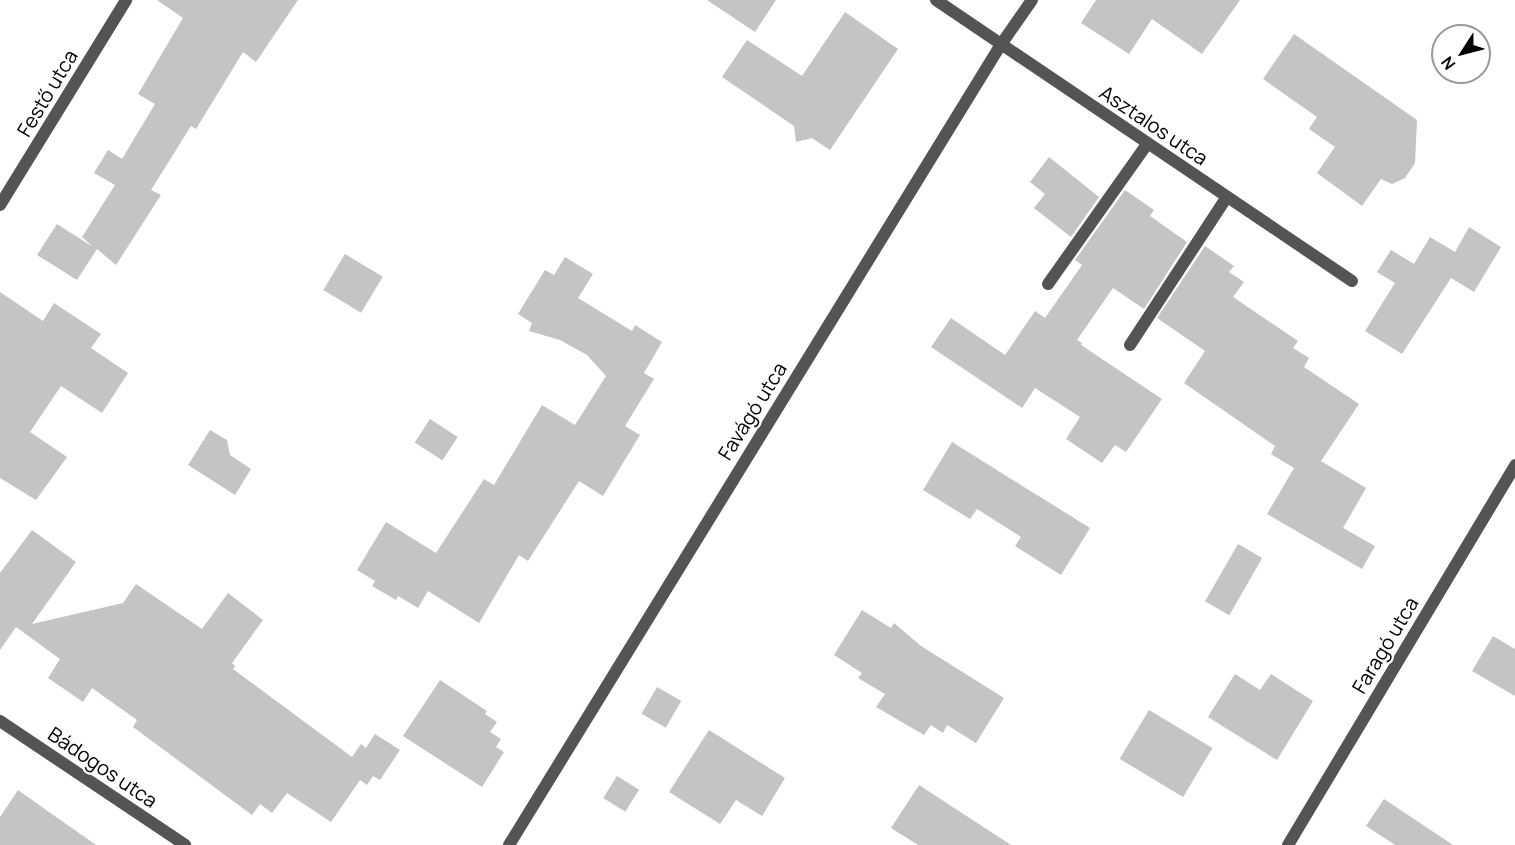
<!DOCTYPE html>
<html>
<head>
<meta charset="utf-8">
<style>
	body { margin:0 }
	#map { position:relative; width:1515px; height:845px; overflow:hidden; background:#fff; font-family:Manrope,sans-serif }
	div>[style] { position:absolute }
	.building>* { inset:0; background:#c4c4c4; transform-origin:0 0 }
	.service>* { height:12px; margin:-6px; padding:0 6px; transform-origin:6px; border-radius:6px; background:#545454 }
	.minor>* { height:12px; margin:-6px; padding:0 6px; transform-origin:6px; border-radius:6px; background:#545454 }
	span { translate:-50% -50%; white-space:nowrap; text-align:center; line-height:1.15; -webkit-text-stroke:4.5px #fff; paint-order:stroke }
	.street-label { font-size:20px; color:#000 }
	.north { position:absolute; left:1431px; top:24px; width:60px; height:60px; box-sizing:border-box; background:#fff; border:2px solid #999; border-radius:50%; rotate:234deg; font-size:16px; font-weight:700; line-height:24px; text-align:center; color:#000 }
	.north::after { content:''; display:block; margin:auto; width:21px; height:27px; background:#000; clip-path:polygon(50% 0,100% 100%,50% 72%,0 100%) }
</style>
</head>
<body>
<div id="map">
	<div class="building">
		<div style="clip-path:polygon(157px 0,298px 0,256px 62px,243px 52px,196px 129px,191px 126px,151px 190px,161px 195px,116px 265px,97px 249px,77px 280px,37px 255px,57px 224px,93px 247px,82px 237px,115px 185px,94px 173px,108px 150px,122px 159px,155px 104px,138px 94px,183px 18px)"></div>
		<div style="clip-path:polygon(707px 0,776px 0,755px 32px)"></div>
		<div style="clip-path:polygon(1096px 0,1240px 0,1202px 54px,1152px 19px,1129px 54px,1081px 23px)"></div>
		<div style="clip-path:polygon(845px 12px,898px 49px,830px 150px,812px 138px,796px 142px,794px 126px,722px 77px,747px 40px,802px 76px)"></div>
		<div style="clip-path:polygon(1294px 34px,1417px 120px,1415px 163px,1405px 178px,1392px 184px,1381px 179px,1362px 206px,1317px 173px,1335px 147px,1309px 129px,1317px 117px,1263px 79px)"></div>
		<div style="clip-path:polygon(1049px 157px,1099px 197px,1071px 237px,1034px 208px,1045px 194px,1030px 182px)"></div>
		<div style="clip-path:polygon(1125px 190px,1154px 210px,1150px 216px,1187px 242px,1144px 309px,1113px 288px,1077px 340px,1082px 343px,1081px 345px,1162px 399px,1126px 452px,1115px 445px,1102px 463px,1066px 439px,1080px 417px,1035px 388px,1022px 408px,931px 347px,951px 318px,1005px 355px,1035px 311px,1045px 318px,1082px 265px,1075px 260px)"></div>
		<div style="clip-path:polygon(1469px 227px,1501px 247px,1474px 292px,1451px 278px,1402px 354px,1365px 331px,1395px 283px,1377px 272px,1391px 250px,1414px 264px,1430px 237px,1455px 252px)"></div>
		<div style="clip-path:polygon(1205px 246px,1234px 266px,1229px 272px,1244px 282px,1233px 297px,1298px 341px,1293px 348px,1309px 358px,1304px 367px,1359px 404px,1321px 461px,1366px 488px,1343px 528px,1375px 546px,1362px 569px,1267px 514px,1294px 468px,1271px 454px,1275px 446px,1184px 383px,1205px 351px,1157px 318px)"></div>
		<div style="left:345px;top:254px;width:44px;height:42px;rotate:31deg"></div>
		<div style="clip-path:polygon(565px 257px,593px 274px,578px 298px,632px 331px,635px 325px,662px 342px,644px 373px,654px 379px,625px 426px,640px 435px,603px 496px,579px 481px,528px 561px,519px 555px,479px 623px,428px 591px,418px 608px,398px 596px,396px 600px,372px 586px,375px 581px,357px 570px,386px 522px,436px 553px,484px 479px,494px 485px,542px 405px,575px 425px,606px 376px,587px 355px,560px 340px,529px 331px,532px 323px,518px 314px,545px 270px,554px 275px)"></div>
		<div style="clip-path:polygon(0 292px,43px 321px,54px 303px,101px 334px,91px 348px,128px 373px,102px 413px,61px 386px,30px 432px,67px 457px,36px 500px,0 478px)"></div>
		<div style="left:430px;top:419px;width:33px;height:28px;rotate:33deg"></div>
		<div style="clip-path:polygon(210px 430px,227px 440px,230px 455px,251px 469px,235px 495px,188px 465px)"></div>
		<div style="clip-path:polygon(952px 442px,1090px 528px,1061px 575px,1015px 546px,1021px 537px,977px 509px,970px 519px,923px 490px)"></div>
		<div style="clip-path:polygon(32px 530px,76px 562px,32px 624px,123px 603px,136px 584px,202px 629px,228px 593px,263px 620px,232px 663px,235px 666px,233px 669px,352px 757px,361px 744px,366px 748px,375px 734px,400px 750px,380px 780px,373px 776px,367px 785px,360px 780px,331px 822px,287px 793px,272px 813px,260px 804px,252px 815px,133px 727px,137px 720px,92px 688px,83px 702px,48px 678px,60px 659px,16px 627px,0 650px,0 573px)"></div>
		<div style="left:1238px;top:544px;width:28px;height:66px;rotate:30deg"></div>
		<div style="clip-path:polygon(862px 610px,891px 628px,894px 623px,921px 646px,1004px 698px,976px 743px,947px 725px,943px 733px,931px 725px,924px 735px,876px 707px,885px 694px,858px 678px,862px 673px,834px 655px)"></div>
		<div style="clip-path:polygon(1493px 636px,1515px 649px,1515px 696px,1472px 671px)"></div>
		<div style="clip-path:polygon(1235px 674px,1260px 690px,1271px 674px,1313px 701px,1277px 760px,1208px 717px)"></div>
		<div style="clip-path:polygon(440px 680px,487px 711px,485px 714px,497px 722px,490px 732px,501px 739px,496px 747px,504px 752px,482px 787px,403px 736px)"></div>
		<div style="left:657px;top:687px;width:28px;height:31px;rotate:30deg"></div>
		<div style="left:1149px;top:710px;width:74px;height:57px;rotate:31deg"></div>
		<div style="clip-path:polygon(709px 730px,785px 778px,762px 816px,736px 800px,720px 824px,669px 792px)"></div>
		<div style="left:617px;top:776px;width:26px;height:26px;rotate:32deg"></div>
		<div style="clip-path:polygon(919px 785px,1011px 845px,918px 845px,891px 828px)"></div>
		<div style="clip-path:polygon(18px 790px,49px 812px,96px 845px,0 845px,0 817px)"></div>
		<div style="clip-path:polygon(1384px 799px,1453px 845px,1395px 845px,1366px 826px)"></div>
	</div>
	<div class="service">
		<div style="left:1048px;top:284px;width:171px;rotate:-54.7deg"></div>
		<div style="left:1130px;top:345px;width:177px;rotate:-56.8deg"></div>
	</div>
	<div class="minor">
		<div style="left:936px;top:0;width:502px;rotate:34.04deg"></div>
		<div style="left:0;top:205px;width:241px;rotate:-58.4deg"></div>
		<div style="left:0;top:721px;width:223px;rotate:33.8deg"></div>
		<div style="left:509px;top:845px;width:938px;rotate:-58.43deg"></div>
		<div style="left:1000px;top:46px;width:56px;rotate:-55.2deg"></div>
		<div style="left:1288px;top:845px;width:443px;rotate:-59.1deg"></div>
	</div>
	<div class="street-label">
		<span style="left:47px;top:93px;rotate:-59deg">Festő utca</span>
		<span style="left:1154px;top:125px;rotate:34deg">Asztalos utca</span>
		<span style="left:752px;top:411px;rotate:-58deg">Favágó utca</span>
		<span style="left:1385px;top:645px;rotate:-59deg">Faragó utca</span>
		<span style="left:103px;top:767px;rotate:34deg">Bádogos utca</span>
	</div>
	<div class="north">N</div>
</div>
</body>
</html>
